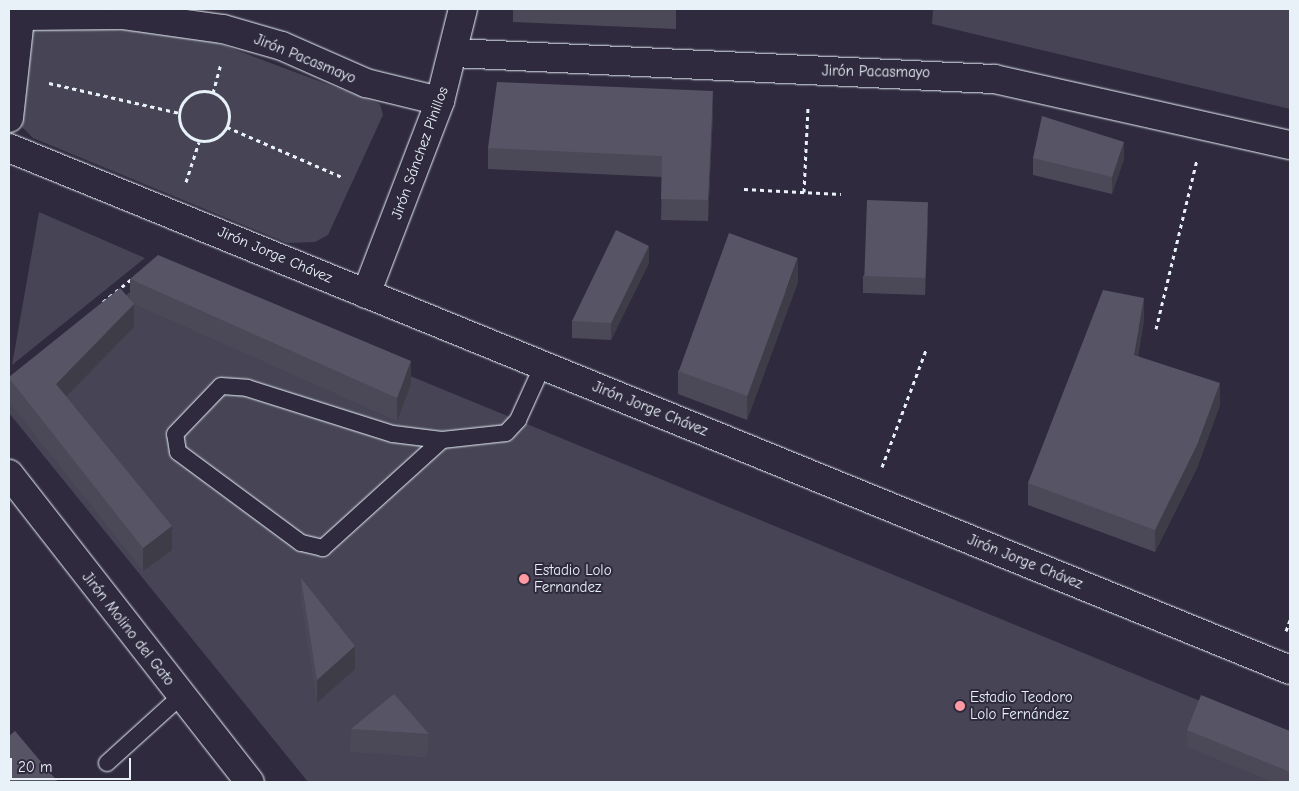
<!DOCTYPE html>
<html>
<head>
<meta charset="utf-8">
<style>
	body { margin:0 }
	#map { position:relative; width:1299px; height:791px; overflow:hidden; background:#2f2a3d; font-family:"Comic Neue",sans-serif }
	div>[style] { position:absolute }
	.green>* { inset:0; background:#464455 }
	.path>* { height:3px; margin-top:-1.5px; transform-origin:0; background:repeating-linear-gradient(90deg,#e8f1f8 0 4px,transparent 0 8px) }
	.path>.ring { margin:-1.5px; padding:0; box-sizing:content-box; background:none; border:3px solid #e8f1f8; border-radius:50% }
	.roads { filter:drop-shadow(0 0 1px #e8f1f8) drop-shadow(0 0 1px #e8f1f8) }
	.service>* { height:16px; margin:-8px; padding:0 8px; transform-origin:8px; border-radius:8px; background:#2f2a3d }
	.minor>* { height:28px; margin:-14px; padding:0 14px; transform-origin:14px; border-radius:14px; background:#2f2a3d }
	.wall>* { inset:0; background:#4b4957; transform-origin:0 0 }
	.shaded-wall>* { inset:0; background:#3d3c47 }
	.building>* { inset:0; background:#575565; transform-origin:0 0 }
	.dots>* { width:14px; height:14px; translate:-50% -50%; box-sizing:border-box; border:2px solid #2f2a3d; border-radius:50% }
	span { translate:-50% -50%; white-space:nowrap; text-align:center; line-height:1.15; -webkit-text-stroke:4px #2f2a3d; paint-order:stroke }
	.street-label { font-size:15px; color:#e8f1f8 }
	.poi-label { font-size:15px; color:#e8f1f8 }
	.left { translate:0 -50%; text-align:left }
	.frame { position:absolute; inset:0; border:10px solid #e8f1f8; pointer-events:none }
	.scale { position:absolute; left:10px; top:758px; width:121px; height:22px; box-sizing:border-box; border:2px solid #e8f1f8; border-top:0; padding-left:6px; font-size:15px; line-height:18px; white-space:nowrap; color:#e8f1f8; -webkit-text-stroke:4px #2f2a3d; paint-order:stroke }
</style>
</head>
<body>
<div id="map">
	<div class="green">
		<div style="clip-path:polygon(933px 9px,1290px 9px,1290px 109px,932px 24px)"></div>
		<div style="clip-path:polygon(36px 24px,196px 35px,380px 104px,383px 115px,328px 235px,315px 242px,287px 243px,33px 138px,15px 120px,20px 33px)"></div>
		<div style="clip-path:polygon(39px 212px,145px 258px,12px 365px)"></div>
		<div style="clip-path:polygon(155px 271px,1290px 738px,1290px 782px,308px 782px,9px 413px,9px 393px)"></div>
	</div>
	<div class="path">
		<div style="left:49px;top:83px;width:134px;rotate:12.9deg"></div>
		<div class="ring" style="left:179px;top:91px;width:47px;height:47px"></div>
		<div style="left:213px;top:93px;width:30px;rotate:-75deg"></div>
		<div style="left:227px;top:127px;width:125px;rotate:23.5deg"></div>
		<div style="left:186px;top:182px;width:42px;rotate:-72deg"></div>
		<div style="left:744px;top:189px;width:97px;rotate:3deg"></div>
		<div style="left:804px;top:192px;width:86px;rotate:-87.3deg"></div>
		<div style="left:103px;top:302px;width:38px;rotate:-39deg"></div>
		<div style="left:1156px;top:329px;width:175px;rotate:-76.4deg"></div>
		<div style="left:882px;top:467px;width:125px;rotate:-69.4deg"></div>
		<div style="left:1286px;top:631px;width:12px;rotate:-70deg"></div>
	</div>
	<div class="roads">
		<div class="service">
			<div style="left:442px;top:440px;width:161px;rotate:137.8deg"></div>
			<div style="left:323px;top:548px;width:23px;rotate:-167deg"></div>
			<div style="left:301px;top:543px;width:153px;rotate:-143.5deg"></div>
			<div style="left:178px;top:452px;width:18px;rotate:-99deg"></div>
			<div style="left:175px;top:434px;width:66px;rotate:-46.2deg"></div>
			<div style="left:221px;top:386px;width:26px;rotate:4deg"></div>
			<div style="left:247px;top:388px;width:153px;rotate:17.5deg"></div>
			<div style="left:393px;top:434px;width:49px;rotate:7deg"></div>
			<div style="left:442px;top:440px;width:64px;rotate:-6.2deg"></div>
			<div style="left:506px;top:433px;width:18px;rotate:-47deg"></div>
			<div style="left:518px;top:420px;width:60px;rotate:-65.6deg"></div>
			<div style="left:107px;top:763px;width:100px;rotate:-42.2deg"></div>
		</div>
		<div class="minor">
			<div style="left:21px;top:16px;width:101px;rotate:-0.6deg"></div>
			<div style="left:122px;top:15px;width:102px;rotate:7.9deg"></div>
			<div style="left:223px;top:29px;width:61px;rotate:16.1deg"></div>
			<div style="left:282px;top:46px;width:92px;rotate:23.8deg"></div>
			<div style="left:366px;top:83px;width:76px;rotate:13.7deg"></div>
			<div style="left:454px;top:53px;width:541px;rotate:2.76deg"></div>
			<div style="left:994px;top:79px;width:303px;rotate:12.6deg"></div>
			<div style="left:9px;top:118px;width:110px;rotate:-83.7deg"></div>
			<div style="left:9px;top:148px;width:1383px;rotate:22.17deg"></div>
			<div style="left:366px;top:294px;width:207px;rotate:-69deg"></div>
			<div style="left:440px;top:101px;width:95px;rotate:-76deg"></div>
			<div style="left:9px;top:474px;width:391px;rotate:52deg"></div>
		</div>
	</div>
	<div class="wall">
		<div style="clip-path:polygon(513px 9px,676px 9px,676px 29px,513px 22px)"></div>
		<div style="clip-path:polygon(713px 112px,708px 221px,661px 220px,662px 177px,488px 169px,488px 148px)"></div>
		<div style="clip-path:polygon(1033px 158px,1124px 159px,1112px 194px,1033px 175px)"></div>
		<div style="clip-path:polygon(928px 219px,925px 295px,863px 293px,863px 276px)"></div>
		<div style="clip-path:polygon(649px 263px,611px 340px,572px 338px,572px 321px)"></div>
		<div style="clip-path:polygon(130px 279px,411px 384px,397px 421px,134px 304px,134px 327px,66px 397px,172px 550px,143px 571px,9px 402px,9px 377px,130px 299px)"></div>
		<div style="clip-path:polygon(798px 282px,747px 420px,678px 394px,678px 371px)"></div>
		<div style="clip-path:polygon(1144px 320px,1138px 356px,1220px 405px,1197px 468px,1155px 552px,1028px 505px,1028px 483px)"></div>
		<div style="clip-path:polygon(301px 578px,355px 669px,317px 703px,301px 601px)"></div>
		<div style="left:351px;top:729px;width:78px;height:23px;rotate:4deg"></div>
		<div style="clip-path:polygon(1187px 730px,1290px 731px,1290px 782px,1273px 782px,1187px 747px)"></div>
	</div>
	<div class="shaded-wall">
		<div style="clip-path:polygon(713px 91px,713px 112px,708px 221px,708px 200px)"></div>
		<div style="clip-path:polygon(1124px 142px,1124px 159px,1112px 194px,1112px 177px)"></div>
		<div style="clip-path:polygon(928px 202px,928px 219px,925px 295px,925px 278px)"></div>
		<div style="clip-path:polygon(649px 246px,649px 263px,611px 340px,611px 323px)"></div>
		<div style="clip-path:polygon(798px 258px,798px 282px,747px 420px,747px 396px)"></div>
		<div style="clip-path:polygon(1144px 298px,1144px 320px,1134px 377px,1134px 355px)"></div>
		<div style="clip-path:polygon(134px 304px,134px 327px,56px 407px,56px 384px)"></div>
		<div style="clip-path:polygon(411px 361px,411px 384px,397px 421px,397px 398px)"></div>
		<div style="clip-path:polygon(1220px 383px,1220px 405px,1197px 468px,1155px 552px,1155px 530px)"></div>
		<div style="clip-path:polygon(172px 526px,172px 550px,143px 571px,143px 548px)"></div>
		<div style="clip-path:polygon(355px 646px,355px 669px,317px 703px,317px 680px)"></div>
	</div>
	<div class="building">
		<div style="clip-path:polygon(497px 82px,713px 91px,708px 200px,661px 199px,662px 156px,488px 148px)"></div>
		<div style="clip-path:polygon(1042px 116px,1124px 142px,1112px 177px,1033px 158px)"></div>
		<div style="left:867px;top:200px;width:61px;height:76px;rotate:2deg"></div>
		<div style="clip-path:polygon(616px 230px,649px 246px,611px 323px,572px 321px)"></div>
		<div style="left:729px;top:233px;width:73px;height:147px;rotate:20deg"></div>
		<div style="clip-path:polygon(158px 255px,411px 361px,397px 398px,130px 279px)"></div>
		<div style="clip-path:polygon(120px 288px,134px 304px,56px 384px,172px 526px,143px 548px,9px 378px,9px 377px)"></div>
		<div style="clip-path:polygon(1103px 290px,1144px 298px,1134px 355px,1220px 383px,1197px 445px,1155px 530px,1028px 483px)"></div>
		<div style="clip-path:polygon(301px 578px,355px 646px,317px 680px)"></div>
		<div style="clip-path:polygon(394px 694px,429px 734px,351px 729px)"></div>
		<div style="clip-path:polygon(1201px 695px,1290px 731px,1290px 772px,1187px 730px)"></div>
		<div style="clip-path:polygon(15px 731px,58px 782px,9px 782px,9px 736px)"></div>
	</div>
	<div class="dots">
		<div style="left:524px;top:579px;background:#ff9aa2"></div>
		<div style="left:960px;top:706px;background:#ff9aa2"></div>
	</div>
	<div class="street-label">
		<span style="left:305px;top:59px;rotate:22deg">Jirón Pacasmayo</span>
		<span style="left:876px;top:72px;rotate:1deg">Jirón Pacasmayo</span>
		<span style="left:420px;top:153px;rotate:-70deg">Jirón Sánchez Pinillos</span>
		<span style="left:275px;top:255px;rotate:23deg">Jirón Jorge Chávez</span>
		<span style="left:650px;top:409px;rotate:22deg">Jirón Jorge Chávez</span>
		<span style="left:1025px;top:562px;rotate:22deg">Jirón Jorge Chávez</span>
		<span style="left:128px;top:629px;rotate:52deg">Jirón Molino del Gato</span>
	</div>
	<div class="poi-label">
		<span class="left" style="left:534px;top:579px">Estadio Lolo<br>Fernandez</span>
		<span class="left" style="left:970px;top:706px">Estadio Teodoro<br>Lolo Fernández</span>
	</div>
	<div class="frame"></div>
	<div class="scale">20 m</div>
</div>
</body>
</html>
